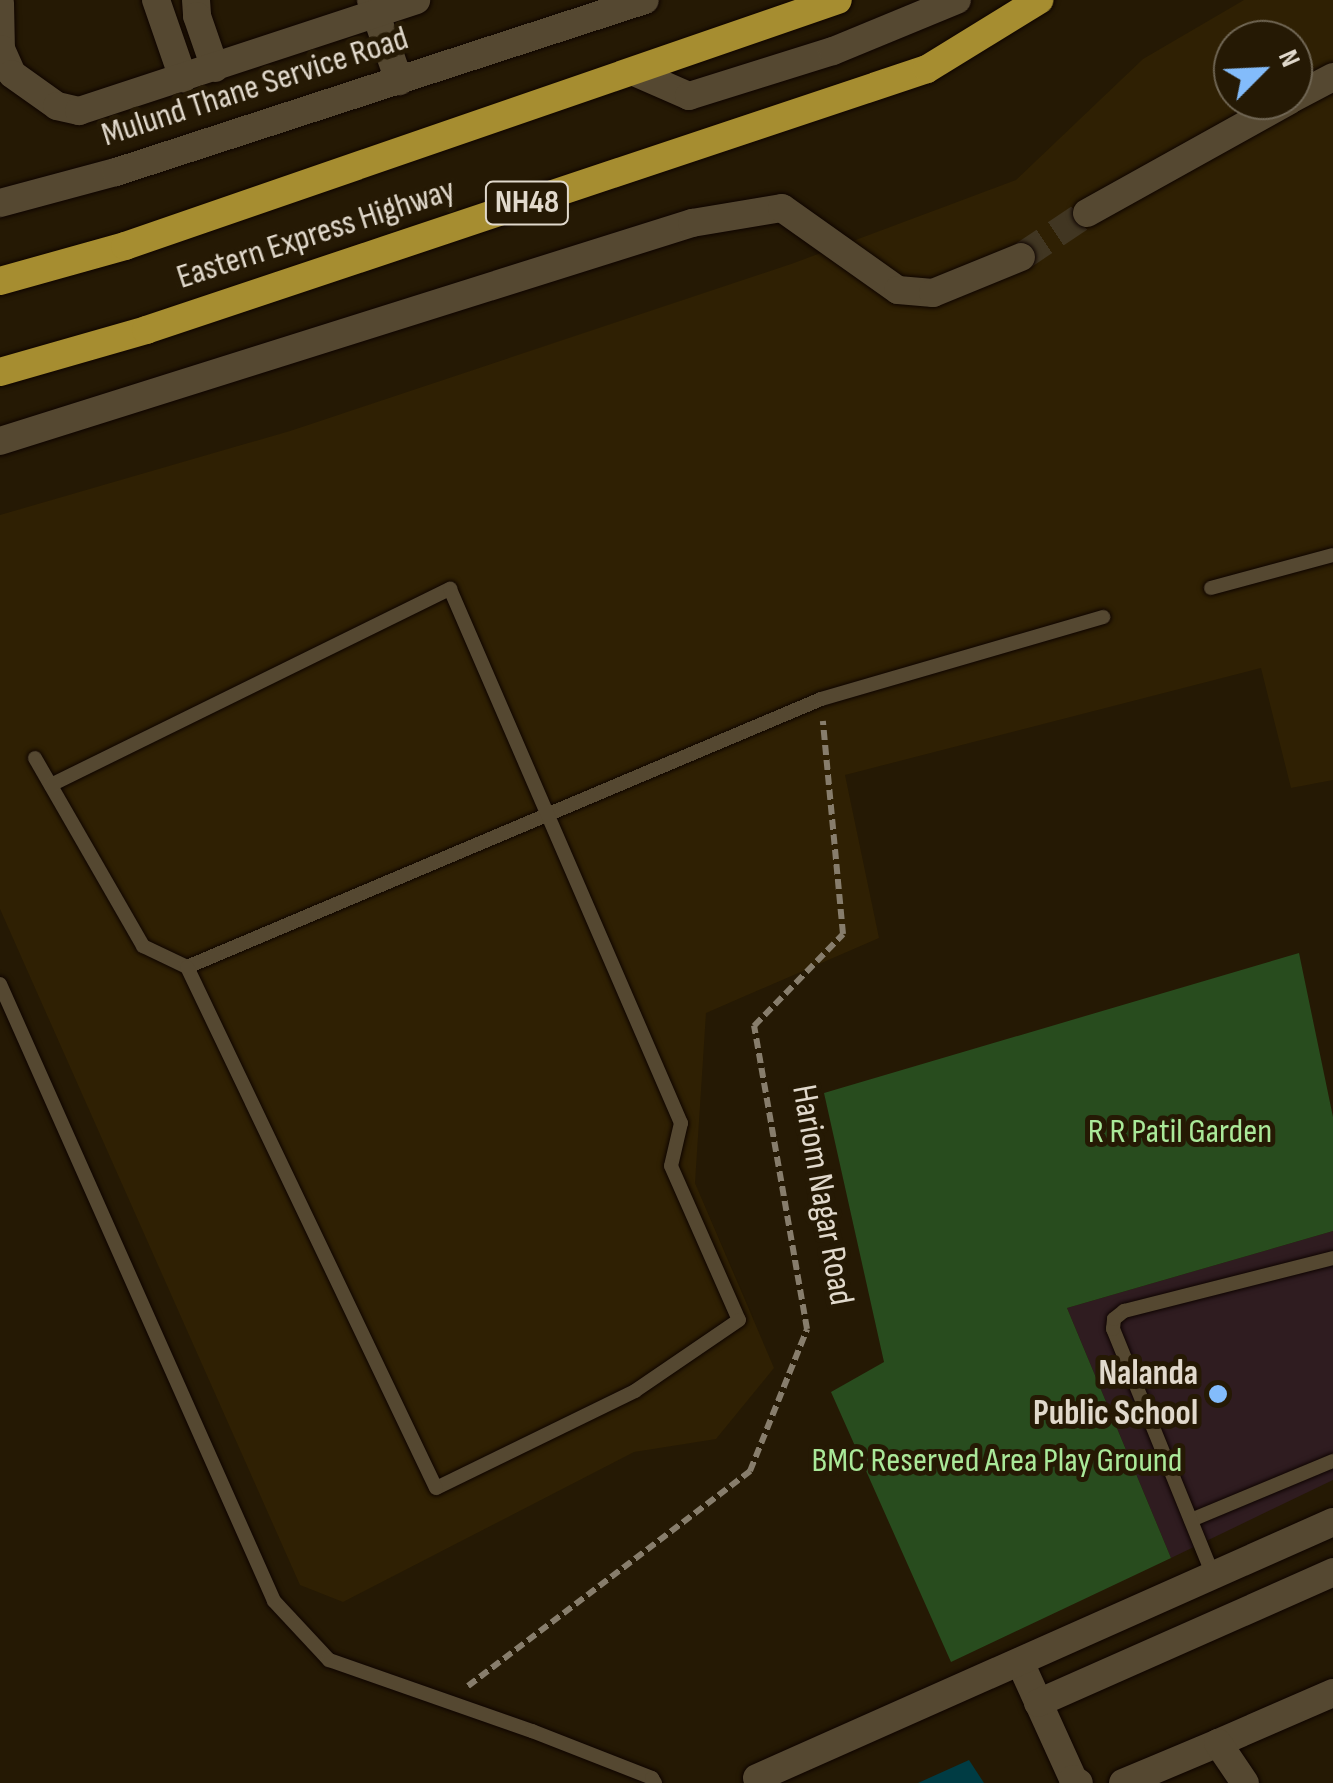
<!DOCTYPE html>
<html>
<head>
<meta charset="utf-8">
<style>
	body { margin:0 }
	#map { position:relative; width:1333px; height:1783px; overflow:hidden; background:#251904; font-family:"Sofia Sans Condensed",sans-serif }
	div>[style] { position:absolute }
	.built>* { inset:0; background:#2f2003 }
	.education>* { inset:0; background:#2f1c20 }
	.green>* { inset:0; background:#284c1e }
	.water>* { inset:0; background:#003c44 }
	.tertiary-tunnel>* { height:28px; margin-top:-14px; transform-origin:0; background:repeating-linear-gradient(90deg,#413622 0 28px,transparent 0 42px) }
	.path>* { height:6px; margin-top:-3px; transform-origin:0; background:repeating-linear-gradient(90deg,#877d6c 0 10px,transparent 0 15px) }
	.roads { filter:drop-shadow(0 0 2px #0e0400) drop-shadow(0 0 2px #0e0400) }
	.service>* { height:14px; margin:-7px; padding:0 7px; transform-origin:7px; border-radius:7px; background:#554831 }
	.minor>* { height:28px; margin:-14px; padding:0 14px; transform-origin:14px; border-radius:14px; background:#554831 }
	.tertiary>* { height:28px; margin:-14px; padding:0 14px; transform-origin:14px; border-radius:14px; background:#554831 }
	.trunk>* { height:28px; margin:-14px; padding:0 14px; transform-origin:14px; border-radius:14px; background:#a68d30 }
	.dots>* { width:28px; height:28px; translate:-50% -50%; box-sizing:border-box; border:5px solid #251904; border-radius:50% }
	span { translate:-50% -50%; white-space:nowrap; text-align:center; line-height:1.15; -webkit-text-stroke:10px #251904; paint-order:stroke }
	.shield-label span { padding:2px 8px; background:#251904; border:2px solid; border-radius:8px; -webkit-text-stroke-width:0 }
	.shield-label { font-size:32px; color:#e1d9cc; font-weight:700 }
	.street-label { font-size:35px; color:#e1d9cc }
	.park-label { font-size:35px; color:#aae999 }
	.poi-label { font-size:35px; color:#e1d9cc; font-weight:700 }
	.right { translate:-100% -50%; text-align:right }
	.north { position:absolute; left:1213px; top:20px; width:100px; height:100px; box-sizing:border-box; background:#251904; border:2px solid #706654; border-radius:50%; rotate:66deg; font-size:28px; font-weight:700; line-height:40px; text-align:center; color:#e1d9cc }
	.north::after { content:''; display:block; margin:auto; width:35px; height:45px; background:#83bcfb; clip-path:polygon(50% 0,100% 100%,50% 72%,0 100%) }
</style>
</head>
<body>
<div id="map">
	<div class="built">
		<div style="clip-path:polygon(evenodd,1244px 0,1333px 0,1333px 780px,1291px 788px,1261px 668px,845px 775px,879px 938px,706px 1013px,695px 1183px,774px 1368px,716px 1439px,634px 1452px,343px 1602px,300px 1585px,0 909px,0 515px,290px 431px,794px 263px,1016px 180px,1143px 59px,1244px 0,1233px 40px,1293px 40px,1293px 100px,1233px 100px,1233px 40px)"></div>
	</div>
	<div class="education">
		<div style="clip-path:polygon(1333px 1231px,1333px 1480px,1171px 1558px,1067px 1308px)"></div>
	</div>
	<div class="green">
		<div style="clip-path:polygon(1299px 953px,1333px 1117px,1333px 1231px,1067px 1308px,1171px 1558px,951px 1662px,831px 1392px,884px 1362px,824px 1093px)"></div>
	</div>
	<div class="water">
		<div style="clip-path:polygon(969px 1760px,984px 1783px,918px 1783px)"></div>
	</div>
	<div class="tertiary-tunnel">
		<div style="left:1021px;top:257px;width:79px;rotate:-33.7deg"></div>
	</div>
	<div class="path">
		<div style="left:468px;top:1686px;width:355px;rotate:-37.3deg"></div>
		<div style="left:750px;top:1471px;width:153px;rotate:-68.1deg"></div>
		<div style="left:807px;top:1329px;width:308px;rotate:-99.9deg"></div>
		<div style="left:754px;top:1026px;width:128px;rotate:-45.9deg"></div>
		<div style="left:843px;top:934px;width:214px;rotate:-95.4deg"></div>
	</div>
	<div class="roads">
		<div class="service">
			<div style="left:1211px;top:588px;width:126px;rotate:-15.1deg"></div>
			<div style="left:35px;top:758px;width:217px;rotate:60.1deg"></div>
			<div style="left:143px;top:946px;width:49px;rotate:25.5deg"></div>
			<div style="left:187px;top:967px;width:688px;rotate:-22.91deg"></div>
			<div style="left:821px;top:699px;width:294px;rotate:-16.2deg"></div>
			<div style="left:51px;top:785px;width:445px;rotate:-26.2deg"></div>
			<div style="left:450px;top:589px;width:582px;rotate:66.61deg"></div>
			<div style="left:681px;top:1123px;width:44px;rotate:103.1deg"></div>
			<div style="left:671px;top:1166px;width:168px;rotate:66.2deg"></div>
			<div style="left:739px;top:1320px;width:126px;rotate:145.7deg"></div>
			<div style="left:635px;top:1391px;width:221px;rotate:154deg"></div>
			<div style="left:436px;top:1488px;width:577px;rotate:-115.54deg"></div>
			<div style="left:0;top:984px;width:675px;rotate:66.05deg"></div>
			<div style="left:274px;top:1601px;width:81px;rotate:47deg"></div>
			<div style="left:329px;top:1660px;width:215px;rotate:19.3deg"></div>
			<div style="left:532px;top:1731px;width:129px;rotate:21.4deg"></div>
			<div style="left:652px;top:1778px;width:6px;rotate:59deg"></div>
			<div style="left:1191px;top:1520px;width:154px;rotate:-22.6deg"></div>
			<div style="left:1213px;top:1575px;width:266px;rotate:-112.1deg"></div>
			<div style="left:1113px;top:1329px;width:10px;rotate:-84deg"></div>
			<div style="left:1114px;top:1319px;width:13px;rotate:-39deg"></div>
			<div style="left:1124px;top:1311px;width:216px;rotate:-14.2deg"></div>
		</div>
		<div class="minor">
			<div style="left:156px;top:0;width:83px;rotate:70.9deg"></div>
			<div style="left:196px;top:0;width:16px;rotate:86deg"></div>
			<div style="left:197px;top:16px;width:55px;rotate:70.9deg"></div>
			<div style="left:371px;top:0;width:86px;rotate:70.9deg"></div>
			<div style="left:0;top:3px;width:46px;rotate:88.8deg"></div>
			<div style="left:1px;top:49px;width:27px;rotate:66deg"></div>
			<div style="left:12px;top:74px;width:55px;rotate:35.4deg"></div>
			<div style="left:57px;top:106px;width:23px;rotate:13deg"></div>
			<div style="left:79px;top:111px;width:355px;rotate:-18.2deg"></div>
			<div style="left:1020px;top:1662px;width:128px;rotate:65.6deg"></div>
			<div style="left:1073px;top:1779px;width:7px;rotate:34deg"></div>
			<div style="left:1038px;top:1703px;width:323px;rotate:-23.9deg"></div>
			<div style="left:1218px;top:1743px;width:125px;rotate:-23.5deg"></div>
			<div style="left:757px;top:1778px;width:630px;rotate:-23.96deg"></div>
			<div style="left:1123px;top:1783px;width:103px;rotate:-22.8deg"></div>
			<div style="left:1218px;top:1743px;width:48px;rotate:56deg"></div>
		</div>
		<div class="tertiary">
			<div style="left:634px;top:72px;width:60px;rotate:23.6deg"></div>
			<div style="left:689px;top:96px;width:151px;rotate:-17.4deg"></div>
			<div style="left:833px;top:51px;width:134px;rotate:-22.4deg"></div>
			<div style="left:1293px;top:98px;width:45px;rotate:-27.7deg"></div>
			<div style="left:0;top:203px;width:120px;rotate:-15deg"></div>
			<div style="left:116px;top:172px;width:556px;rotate:-18.01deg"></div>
			<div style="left:1087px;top:213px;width:232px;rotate:-29.1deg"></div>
			<div style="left:0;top:441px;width:726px;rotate:-17.49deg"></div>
			<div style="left:692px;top:223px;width:91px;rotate:-9.5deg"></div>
			<div style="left:782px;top:208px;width:142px;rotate:35.3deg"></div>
			<div style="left:898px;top:290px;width:35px;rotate:5deg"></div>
			<div style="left:933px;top:293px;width:95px;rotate:-22.2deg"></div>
		</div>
		<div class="trunk">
			<div style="left:0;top:281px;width:130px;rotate:-15.6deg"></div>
			<div style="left:125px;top:246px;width:754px;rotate:-19.04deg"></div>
			<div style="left:0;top:372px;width:152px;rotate:-16deg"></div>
			<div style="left:146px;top:330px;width:823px;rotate:-18.48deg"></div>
			<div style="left:927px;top:69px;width:132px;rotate:-31.6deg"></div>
		</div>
	</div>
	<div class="dots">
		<div style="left:1218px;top:1394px;background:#83bcfb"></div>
	</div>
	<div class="shield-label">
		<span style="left:527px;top:203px">NH48</span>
	</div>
	<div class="street-label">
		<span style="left:255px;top:87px;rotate:-18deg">Mulund Thane Service Road</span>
		<span style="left:316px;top:234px;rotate:-18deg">Eastern Express Highway</span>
		<span style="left:822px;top:1195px;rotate:80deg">Hariom Nagar Road</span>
	</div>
	<div class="park-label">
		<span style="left:1180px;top:1132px">R R Patil Garden</span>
		<span style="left:997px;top:1461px">BMC Reserved Area Play Ground</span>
	</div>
	<div class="poi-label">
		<span class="right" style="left:1198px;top:1394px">Nalanda<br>Public School</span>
	</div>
	<div class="north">N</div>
</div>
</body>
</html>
